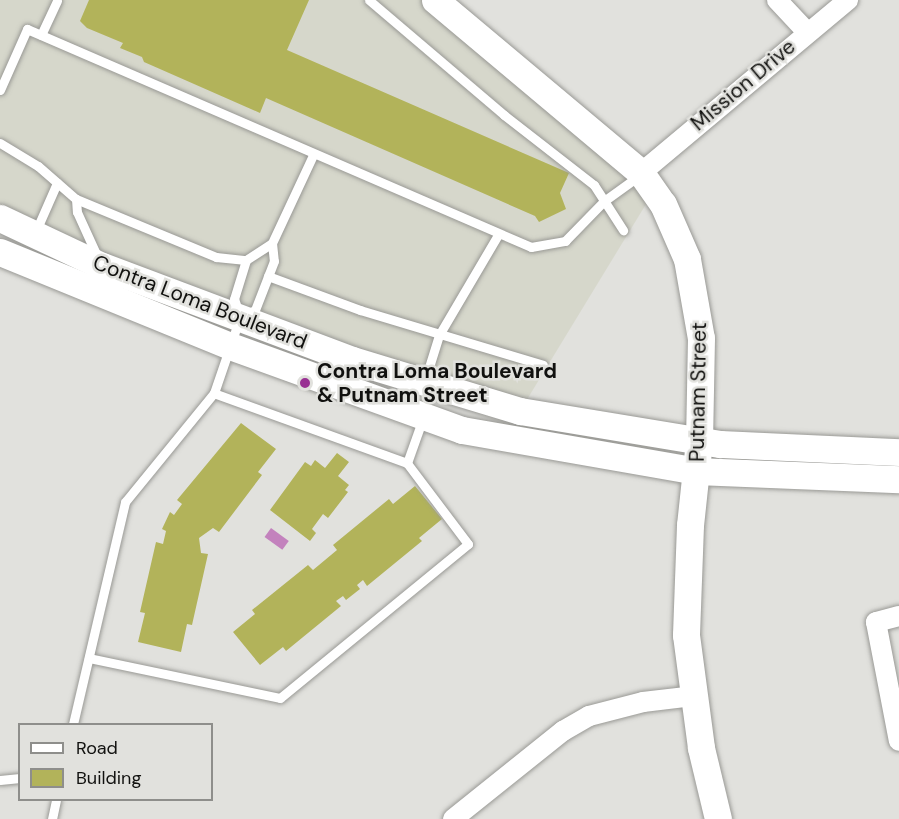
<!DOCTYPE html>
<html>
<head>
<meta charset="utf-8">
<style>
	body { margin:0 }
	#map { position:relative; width:899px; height:819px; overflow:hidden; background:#e1e1dd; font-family:"DM Sans",sans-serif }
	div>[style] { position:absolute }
	.built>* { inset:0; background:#d6d7cb }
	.water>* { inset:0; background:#c382bd; transform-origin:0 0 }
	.building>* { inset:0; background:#b2b35a }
	.roads { filter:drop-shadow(0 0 2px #999995) drop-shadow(0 0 2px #999995) }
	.lane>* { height:9px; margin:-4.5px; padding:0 4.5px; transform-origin:4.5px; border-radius:4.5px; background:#fff }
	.street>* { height:20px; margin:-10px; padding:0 10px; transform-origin:10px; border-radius:10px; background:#fff }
	.secondary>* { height:27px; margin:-13.5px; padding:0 13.5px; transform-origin:13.5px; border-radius:13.5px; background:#fff }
	.dots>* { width:16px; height:16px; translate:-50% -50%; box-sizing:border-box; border:3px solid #e1e1dd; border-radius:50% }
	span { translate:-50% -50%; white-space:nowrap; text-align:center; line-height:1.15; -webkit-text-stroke:5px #e1e1dd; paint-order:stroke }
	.street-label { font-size:21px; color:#11110f }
	.poi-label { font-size:21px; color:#11110f; font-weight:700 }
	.left { translate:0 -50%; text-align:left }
	.legend { position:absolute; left:18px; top:723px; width:195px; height:78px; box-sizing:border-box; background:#e1e1dd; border:2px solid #8e8e8b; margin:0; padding:8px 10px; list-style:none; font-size:18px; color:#11110f }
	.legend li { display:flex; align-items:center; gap:12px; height:30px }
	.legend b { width:30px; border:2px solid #8e8e8b }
</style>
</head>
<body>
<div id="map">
	<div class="built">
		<div style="clip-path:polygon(0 0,435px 0,654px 191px,520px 411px,0 218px)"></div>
	</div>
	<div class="water">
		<div style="left:271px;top:528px;width:22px;height:11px;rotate:36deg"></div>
	</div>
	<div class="building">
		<div style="clip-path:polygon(89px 0,309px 0,287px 50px,569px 173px,560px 193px,566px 209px,539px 222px,535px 216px,266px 98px,260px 113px,144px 62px,142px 57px,120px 48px,123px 43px,87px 28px,80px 21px)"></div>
		<div style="clip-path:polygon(241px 423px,276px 449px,258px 472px,262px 475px,219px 532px,213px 528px,199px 538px,201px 553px,208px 554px,192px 625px,187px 624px,181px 652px,138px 642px,145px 613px,140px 612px,156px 542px,163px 544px,166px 531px,162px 529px,170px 512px,174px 515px,182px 504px,177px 500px)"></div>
		<div style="clip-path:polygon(337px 453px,349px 462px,338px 476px,349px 485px,345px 490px,348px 492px,328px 518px,323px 514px,312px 529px,316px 533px,310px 541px,270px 510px,305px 462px,311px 466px,315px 460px,325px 468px)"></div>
		<div style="clip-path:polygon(415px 486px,442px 519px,419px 538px,422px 541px,367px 586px,363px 580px,357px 585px,360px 589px,346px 600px,343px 596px,336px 601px,341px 606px,286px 651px,283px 647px,260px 665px,233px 632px,255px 614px,252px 610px,308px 565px,313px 570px,337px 550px,333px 545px,389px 499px,393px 504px)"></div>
	</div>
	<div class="roads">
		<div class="lane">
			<div style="left:369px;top:0;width:177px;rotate:40.4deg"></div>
			<div style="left:504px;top:115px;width:114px;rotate:37.9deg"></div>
			<div style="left:594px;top:185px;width:54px;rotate:57.2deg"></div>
			<div style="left:41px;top:35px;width:38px;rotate:-65deg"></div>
			<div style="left:0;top:90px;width:67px;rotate:-66.1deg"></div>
			<div style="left:27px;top:29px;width:549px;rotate:23.39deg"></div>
			<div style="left:531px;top:247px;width:35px;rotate:-10deg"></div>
			<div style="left:565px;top:241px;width:56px;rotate:-45.7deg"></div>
			<div style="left:604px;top:201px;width:44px;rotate:-35.8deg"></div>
			<div style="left:0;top:143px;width:44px;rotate:31.2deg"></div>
			<div style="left:38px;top:166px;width:50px;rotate:41deg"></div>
			<div style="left:76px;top:199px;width:152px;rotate:22.5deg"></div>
			<div style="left:216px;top:257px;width:30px;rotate:6deg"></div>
			<div style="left:76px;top:199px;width:13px;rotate:86deg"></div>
			<div style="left:77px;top:212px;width:48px;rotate:65.6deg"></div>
			<div style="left:35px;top:233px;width:55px;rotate:-66.3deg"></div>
			<div style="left:272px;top:243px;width:97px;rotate:-65deg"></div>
			<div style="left:268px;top:276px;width:98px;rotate:20.3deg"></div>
			<div style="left:360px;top:310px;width:191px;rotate:16.7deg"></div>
			<div style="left:425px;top:380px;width:47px;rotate:-72.7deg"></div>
			<div style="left:439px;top:335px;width:116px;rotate:-59.5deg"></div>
			<div style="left:407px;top:463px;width:48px;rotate:-70.4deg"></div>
			<div style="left:89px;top:658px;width:195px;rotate:11.8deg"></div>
			<div style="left:280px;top:698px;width:243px;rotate:-39.3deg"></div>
			<div style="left:468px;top:544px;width:101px;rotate:-127deg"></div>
			<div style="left:407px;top:463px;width:205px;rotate:-160.1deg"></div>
			<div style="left:73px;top:724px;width:228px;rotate:-76.8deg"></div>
			<div style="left:125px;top:502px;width:141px;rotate:-50.8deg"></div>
			<div style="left:214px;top:393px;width:80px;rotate:-71.1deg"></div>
			<div style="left:240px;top:317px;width:19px;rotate:-108deg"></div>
			<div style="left:234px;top:299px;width:41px;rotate:-72.9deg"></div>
			<div style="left:246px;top:260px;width:31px;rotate:-33deg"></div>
			<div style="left:272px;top:243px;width:18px;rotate:84deg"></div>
			<div style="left:274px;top:261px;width:53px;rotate:111.2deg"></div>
			<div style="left:255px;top:310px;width:10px;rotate:156deg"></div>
			<div style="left:0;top:780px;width:20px;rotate:-6deg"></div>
			<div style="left:52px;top:819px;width:19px;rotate:-78deg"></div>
		</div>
		<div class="street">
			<div style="left:777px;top:0;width:44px;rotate:46.8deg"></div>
			<div style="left:641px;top:173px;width:270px;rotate:-39.9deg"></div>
			<div style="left:899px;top:616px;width:24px;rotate:165deg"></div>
			<div style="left:876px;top:622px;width:121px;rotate:79.1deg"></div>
			<div style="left:453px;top:819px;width:141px;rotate:-38.7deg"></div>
			<div style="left:563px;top:731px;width:30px;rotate:-30deg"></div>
			<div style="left:589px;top:716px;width:56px;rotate:-14.5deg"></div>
			<div style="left:643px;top:702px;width:50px;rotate:-6.8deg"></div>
		</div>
		<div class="secondary">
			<div style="left:435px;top:0;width:269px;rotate:40deg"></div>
			<div style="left:641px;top:173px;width:38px;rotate:55deg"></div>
			<div style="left:663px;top:204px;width:60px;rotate:66.4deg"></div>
			<div style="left:687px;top:259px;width:80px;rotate:80deg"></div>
			<div style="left:701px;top:338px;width:103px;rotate:91.1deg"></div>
			<div style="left:699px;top:441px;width:84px;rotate:96.1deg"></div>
			<div style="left:690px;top:525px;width:110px;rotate:92.1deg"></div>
			<div style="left:686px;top:635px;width:114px;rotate:82.4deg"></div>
			<div style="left:701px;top:748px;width:73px;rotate:76.5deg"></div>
			<div style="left:0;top:218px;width:113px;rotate:25.2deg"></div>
			<div style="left:102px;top:266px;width:267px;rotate:20.6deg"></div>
			<div style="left:352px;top:360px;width:176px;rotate:16.9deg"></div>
			<div style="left:520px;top:411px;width:203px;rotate:9.4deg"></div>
			<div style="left:720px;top:444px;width:179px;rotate:2.6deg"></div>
			<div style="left:0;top:252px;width:248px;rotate:22.2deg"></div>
			<div style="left:230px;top:346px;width:247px;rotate:19.9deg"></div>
			<div style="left:462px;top:430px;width:238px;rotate:9.9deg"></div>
			<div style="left:696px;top:471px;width:203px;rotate:2.3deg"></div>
		</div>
	</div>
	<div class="dots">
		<div style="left:305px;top:383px;background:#993093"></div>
	</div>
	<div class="street-label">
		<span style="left:743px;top:85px;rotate:-40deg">Mission Drive</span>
		<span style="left:200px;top:302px;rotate:21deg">Contra Loma Boulevard</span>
		<span style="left:698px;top:392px;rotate:-89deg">Putnam Street</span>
	</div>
	<div class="poi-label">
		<span class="left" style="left:317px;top:383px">Contra Loma Boulevard<br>&amp; Putnam Street</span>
	</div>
	<ul class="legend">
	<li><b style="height:8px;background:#fff"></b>Road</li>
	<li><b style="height:16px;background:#b2b35a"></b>Building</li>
	</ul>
</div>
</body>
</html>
